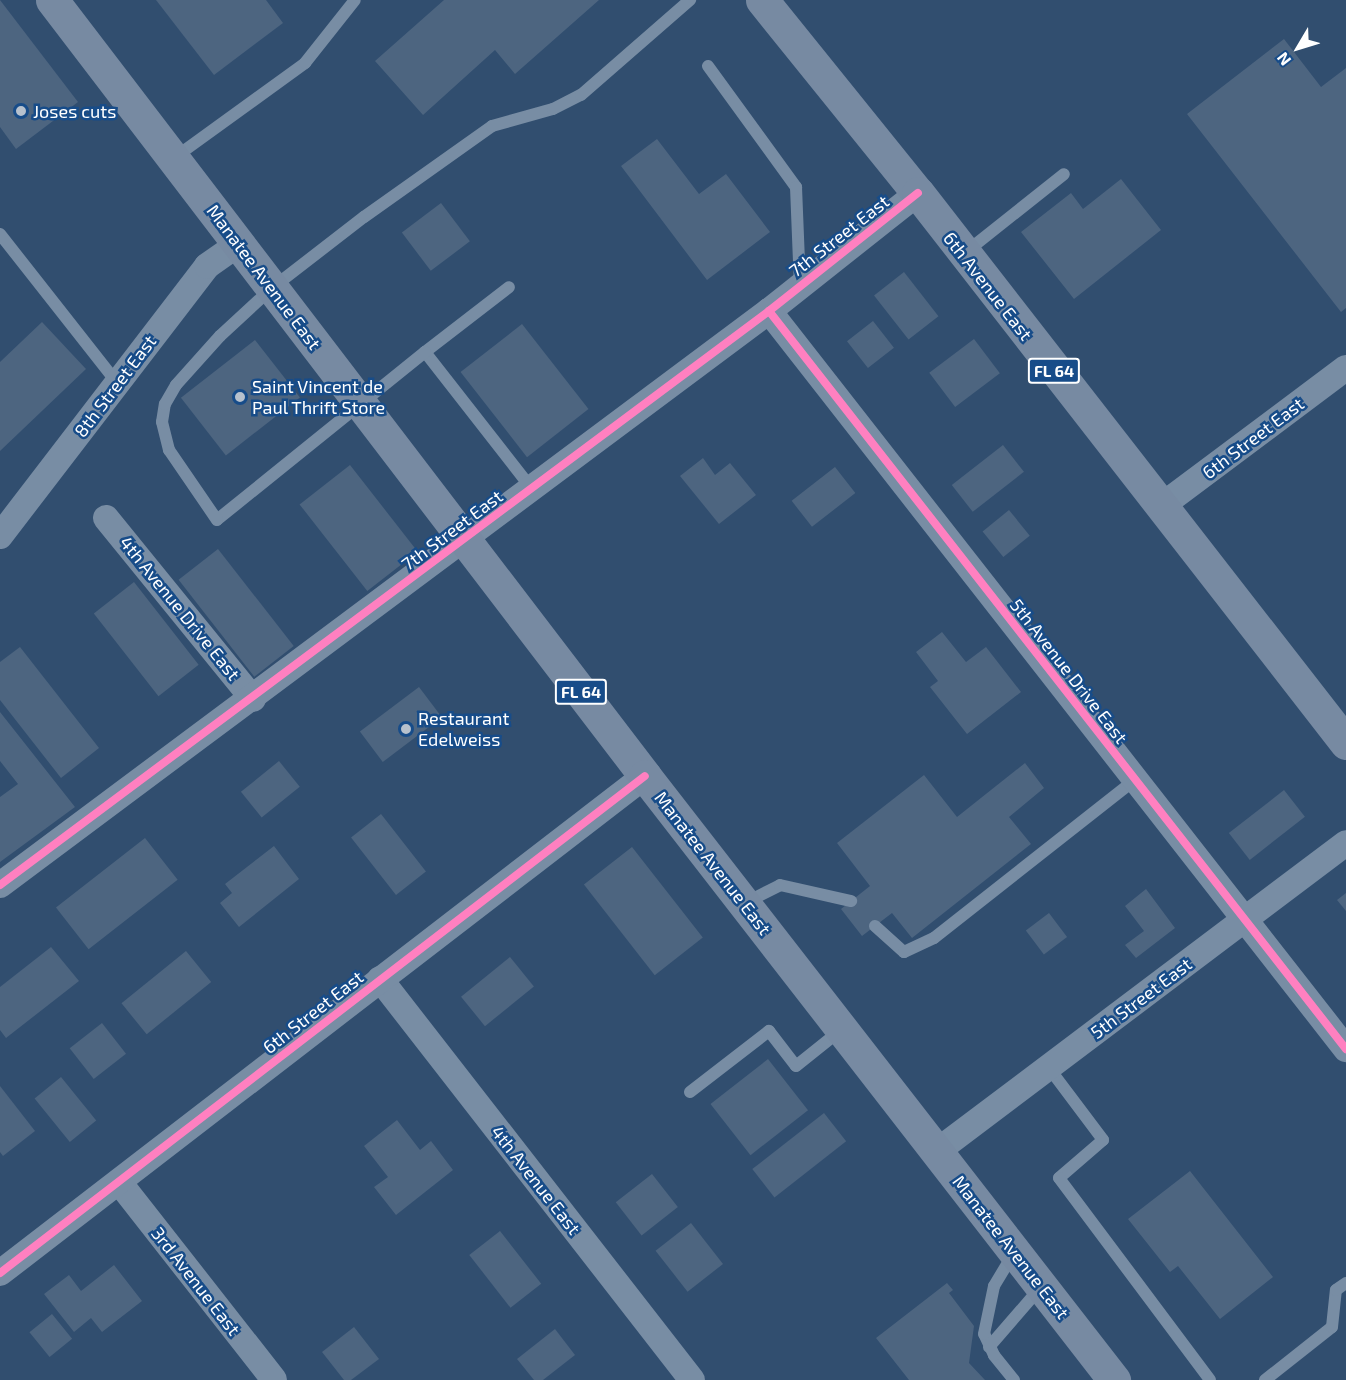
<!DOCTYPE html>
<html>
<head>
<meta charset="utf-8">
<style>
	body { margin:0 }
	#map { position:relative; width:1346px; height:1380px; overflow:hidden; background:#314e6f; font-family:"Exo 2",sans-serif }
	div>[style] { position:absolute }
	.building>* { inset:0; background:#4d6580; transform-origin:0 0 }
	.service>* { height:12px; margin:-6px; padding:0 6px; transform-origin:6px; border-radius:6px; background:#788da4 }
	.minor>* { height:26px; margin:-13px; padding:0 13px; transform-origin:13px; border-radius:13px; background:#788da4 }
	.primary>* { height:33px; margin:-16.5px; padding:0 16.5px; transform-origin:16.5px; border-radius:16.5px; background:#778aa2 }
	.cycleway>* { height:8px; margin:-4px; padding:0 4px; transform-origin:4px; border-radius:4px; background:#ff80c0 }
	.dots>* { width:16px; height:16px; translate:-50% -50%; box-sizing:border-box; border:3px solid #174c89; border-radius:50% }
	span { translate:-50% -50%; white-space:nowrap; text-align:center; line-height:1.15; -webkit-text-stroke:5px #174c89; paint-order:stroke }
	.shield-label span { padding:2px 4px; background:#174c89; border:2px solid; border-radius:4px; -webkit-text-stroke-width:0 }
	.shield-label { font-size:16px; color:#fff; font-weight:700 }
	.poi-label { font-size:18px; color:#fff }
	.left { translate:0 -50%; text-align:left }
	.street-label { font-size:18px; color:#fff }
	.north { position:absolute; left:1268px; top:18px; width:60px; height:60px; -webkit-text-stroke:4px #174c89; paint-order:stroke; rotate:232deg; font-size:16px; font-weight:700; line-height:24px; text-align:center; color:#fff }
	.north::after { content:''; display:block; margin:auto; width:21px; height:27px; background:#fff; clip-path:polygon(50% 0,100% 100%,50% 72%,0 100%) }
</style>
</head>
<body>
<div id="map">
	<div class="building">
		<div style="clip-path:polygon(0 0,78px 102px,16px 149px,0 127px)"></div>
		<div style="clip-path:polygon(156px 0,266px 0,283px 23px,214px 75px)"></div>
		<div style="clip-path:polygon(444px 0,599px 0,515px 74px,495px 50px,423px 115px,375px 61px)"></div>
		<div style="clip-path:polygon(1284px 39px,1321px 87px,1346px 68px,1346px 308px,1341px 312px,1187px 114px)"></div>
		<div style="clip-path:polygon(657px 139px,699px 194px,726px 174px,770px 232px,707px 280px,621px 166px)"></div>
		<div style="clip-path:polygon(1121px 179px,1161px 230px,1074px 299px,1021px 232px,1071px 193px,1083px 209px)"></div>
		<div style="left:441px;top:203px;width:48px;height:49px;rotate:53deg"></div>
		<div style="left:904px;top:272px;width:56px;height:38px;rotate:52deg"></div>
		<div style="left:873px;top:321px;width:34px;height:33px;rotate:52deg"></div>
		<div style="clip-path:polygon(42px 322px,86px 369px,0 451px,0 362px)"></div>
		<div style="left:522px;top:324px;width:108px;height:78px;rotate:52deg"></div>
		<div style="left:974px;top:339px;width:43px;height:56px;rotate:53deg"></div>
		<div style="left:255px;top:340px;width:73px;height:94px;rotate:52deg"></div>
		<div style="left:1003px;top:445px;width:34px;height:65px;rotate:52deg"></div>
		<div style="clip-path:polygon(703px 458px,715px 475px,730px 463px,756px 495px,719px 524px,680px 476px)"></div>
		<div style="left:350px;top:465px;width:110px;height:64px;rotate:52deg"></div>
		<div style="left:835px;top:467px;width:33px;height:55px;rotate:52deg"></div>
		<div style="left:1009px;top:510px;width:33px;height:34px;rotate:51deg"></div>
		<div style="left:218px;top:549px;width:123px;height:50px;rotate:52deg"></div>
		<div style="left:134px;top:582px;width:105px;height:51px;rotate:52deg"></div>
		<div style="clip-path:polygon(942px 632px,966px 662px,986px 647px,1021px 692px,967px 734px,930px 687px,938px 681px,916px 652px)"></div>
		<div style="clip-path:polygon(20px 647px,99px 748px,61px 778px,0 700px,0 662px)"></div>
		<div style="left:419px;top:687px;width:38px;height:74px;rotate:53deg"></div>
		<div style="clip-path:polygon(0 712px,75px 807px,0 862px,0 797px,18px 784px,0 761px)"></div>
		<div style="left:279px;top:761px;width:33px;height:49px;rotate:51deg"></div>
		<div style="clip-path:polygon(1025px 763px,1044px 788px,1009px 817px,1031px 844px,912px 938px,892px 913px,862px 936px,841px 909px,870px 886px,837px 843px,924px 775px,957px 817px)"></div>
		<div style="left:1284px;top:790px;width:34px;height:70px;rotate:52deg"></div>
		<div style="left:381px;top:814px;width:73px;height:38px;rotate:52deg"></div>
		<div style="left:145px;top:838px;width:53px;height:113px;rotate:52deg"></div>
		<div style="clip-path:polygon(274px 846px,299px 879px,239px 927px,220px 903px,232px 893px,225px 884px)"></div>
		<div style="left:632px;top:847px;width:115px;height:61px;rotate:52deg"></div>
		<div style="clip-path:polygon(1146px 889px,1175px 928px,1136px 958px,1125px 945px,1144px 931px,1125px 906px)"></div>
		<div style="clip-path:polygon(1346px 893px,1346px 911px,1337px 900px)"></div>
		<div style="left:1049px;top:913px;width:30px;height:29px;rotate:53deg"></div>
		<div style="clip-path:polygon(51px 947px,79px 981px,6px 1038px,0 1030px,0 987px)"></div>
		<div style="left:186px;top:951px;width:40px;height:83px;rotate:51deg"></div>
		<div style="left:510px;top:957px;width:38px;height:63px;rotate:51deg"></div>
		<div style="left:102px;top:1023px;width:39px;height:41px;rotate:52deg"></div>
		<div style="left:768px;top:1059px;width:65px;height:73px;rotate:52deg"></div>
		<div style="left:61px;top:1077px;width:56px;height:34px;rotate:51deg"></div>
		<div style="clip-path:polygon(0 1086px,35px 1131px,3px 1156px,0 1152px)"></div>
		<div style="left:824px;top:1113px;width:36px;height:91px;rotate:52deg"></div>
		<div style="clip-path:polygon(397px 1120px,420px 1150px,431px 1141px,453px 1170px,396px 1215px,374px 1187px,388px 1177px,364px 1146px)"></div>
		<div style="clip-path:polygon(1190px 1171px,1273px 1277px,1220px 1319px,1178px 1266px,1170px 1272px,1128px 1219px)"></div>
		<div style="left:652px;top:1174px;width:42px;height:46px;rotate:52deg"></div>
		<div style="left:691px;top:1223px;width:52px;height:45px;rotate:52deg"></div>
		<div style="left:500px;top:1231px;width:67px;height:39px;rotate:52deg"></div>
		<div style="clip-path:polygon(114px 1265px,142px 1301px,102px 1332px,91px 1318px,74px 1332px,44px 1294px,69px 1275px,81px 1291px)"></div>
		<div style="clip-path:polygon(947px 1283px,953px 1290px,949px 1293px,974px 1326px,969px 1363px,985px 1380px,909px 1380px,876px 1338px)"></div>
		<div style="left:52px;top:1314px;width:32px;height:29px;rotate:51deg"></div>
		<div style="clip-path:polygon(354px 1327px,379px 1359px,351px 1380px,344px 1380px,322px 1352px)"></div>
		<div style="clip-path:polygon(555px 1329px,575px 1355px,543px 1380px,534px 1380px,517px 1359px)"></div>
	</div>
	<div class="service">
		<div style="left:708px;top:66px;width:150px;rotate:54deg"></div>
		<div style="left:796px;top:187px;width:98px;rotate:87.7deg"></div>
		<div style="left:174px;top:158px;width:162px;rotate:-35.9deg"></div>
		<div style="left:305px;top:63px;width:80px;rotate:-51.6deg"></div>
		<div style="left:0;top:234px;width:191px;rotate:51.8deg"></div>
		<div style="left:966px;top:252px;width:125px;rotate:-38.5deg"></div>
		<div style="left:425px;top:352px;width:106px;rotate:-37.7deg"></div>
		<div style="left:532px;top:489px;width:174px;rotate:-128deg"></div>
		<div style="left:425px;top:352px;width:267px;rotate:141.1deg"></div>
		<div style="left:217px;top:520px;width:85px;rotate:-124.4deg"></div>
		<div style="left:169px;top:450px;width:29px;rotate:-104deg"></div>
		<div style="left:162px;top:422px;width:18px;rotate:-81deg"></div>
		<div style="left:165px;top:404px;width:22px;rotate:-60deg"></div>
		<div style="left:176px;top:385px;width:66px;rotate:-48.1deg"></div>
		<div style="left:220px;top:336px;width:71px;rotate:-42.7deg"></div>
		<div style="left:272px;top:288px;width:116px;rotate:-37.7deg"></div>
		<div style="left:364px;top:217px;width:157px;rotate:-35.4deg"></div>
		<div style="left:492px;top:126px;width:63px;rotate:-15.6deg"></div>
		<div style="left:553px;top:109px;width:31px;rotate:-27deg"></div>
		<div style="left:581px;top:95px;width:145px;rotate:-41.1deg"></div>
		<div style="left:745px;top:903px;width:39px;rotate:-27deg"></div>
		<div style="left:780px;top:885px;width:73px;rotate:12.7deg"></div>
		<div style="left:875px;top:926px;width:39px;rotate:42deg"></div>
		<div style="left:904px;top:952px;width:33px;rotate:-25deg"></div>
		<div style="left:934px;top:938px;width:257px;rotate:-38.2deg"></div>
		<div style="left:1049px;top:1068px;width:90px;rotate:53.1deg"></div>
		<div style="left:1103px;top:1140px;width:58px;rotate:139.2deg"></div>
		<div style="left:1059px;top:1178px;width:252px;rotate:53.2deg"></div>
		<div style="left:690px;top:1092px;width:100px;rotate:-37.7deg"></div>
		<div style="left:769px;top:1031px;width:44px;rotate:52.4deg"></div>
		<div style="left:796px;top:1066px;width:58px;rotate:-38.7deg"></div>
		<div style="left:989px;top:1347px;width:79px;rotate:-49.1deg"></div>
		<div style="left:1014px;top:1380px;width:32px;rotate:-129deg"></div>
		<div style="left:994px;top:1355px;width:23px;rotate:-115deg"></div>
		<div style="left:984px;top:1334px;width:49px;rotate:-78.2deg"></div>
		<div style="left:994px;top:1286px;width:39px;rotate:-59deg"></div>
		<div style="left:1265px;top:1380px;width:85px;rotate:-38.3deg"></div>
		<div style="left:1332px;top:1327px;width:37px;rotate:-84deg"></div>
		<div style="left:1336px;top:1290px;width:12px;rotate:-35deg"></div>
	</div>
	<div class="minor">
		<div style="left:769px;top:311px;width:937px;rotate:51.98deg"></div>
		<div style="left:1160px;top:507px;width:232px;rotate:-36.8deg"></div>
		<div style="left:106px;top:518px;width:233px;rotate:50.9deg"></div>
		<div style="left:0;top:536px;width:340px;rotate:-52.5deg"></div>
		<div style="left:207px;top:266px;width:39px;rotate:-35deg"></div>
		<div style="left:0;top:885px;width:960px;rotate:-36.74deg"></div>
		<div style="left:769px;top:311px;width:190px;rotate:-38.4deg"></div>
		<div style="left:380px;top:979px;width:508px;rotate:52.12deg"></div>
		<div style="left:936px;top:1152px;width:513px;rotate:-37deg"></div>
		<div style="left:119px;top:1182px;width:251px;rotate:51.9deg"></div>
		<div style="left:0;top:1273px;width:814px;rotate:-37.62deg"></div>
	</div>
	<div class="primary">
		<div style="left:52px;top:0;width:977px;rotate:52.61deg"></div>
		<div style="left:645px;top:776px;width:765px;rotate:52.17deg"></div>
		<div style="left:762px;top:0;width:248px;rotate:51.1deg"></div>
		<div style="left:918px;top:193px;width:697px;rotate:52.11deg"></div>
	</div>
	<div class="cycleway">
		<div style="left:769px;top:311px;width:937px;rotate:51.98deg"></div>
		<div style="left:0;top:885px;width:960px;rotate:-36.74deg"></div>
		<div style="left:769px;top:311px;width:190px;rotate:-38.4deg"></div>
		<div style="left:0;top:1273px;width:814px;rotate:-37.62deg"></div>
	</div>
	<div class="dots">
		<div style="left:21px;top:111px;background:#b7c1cd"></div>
		<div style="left:240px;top:397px;background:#b7c1cd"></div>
		<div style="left:406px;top:729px;background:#b7c1cd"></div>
	</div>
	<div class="shield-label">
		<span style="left:1054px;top:371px">FL 64</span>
		<span style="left:581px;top:692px">FL 64</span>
	</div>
	<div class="poi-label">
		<span class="left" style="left:33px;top:111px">Joses cuts</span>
		<span class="left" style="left:252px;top:397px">Saint Vincent de<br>Paul Thrift Store</span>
		<span class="left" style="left:418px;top:729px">Restaurant<br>Edelweiss</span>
	</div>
	<div class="street-label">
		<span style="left:839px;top:236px;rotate:-38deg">7th Street East</span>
		<span style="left:264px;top:277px;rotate:53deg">Manatee Avenue East</span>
		<span style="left:988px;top:286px;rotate:52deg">6th Avenue East</span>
		<span style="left:115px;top:386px;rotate:-53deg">8th Street East</span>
		<span style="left:1253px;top:438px;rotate:-37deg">6th Street East</span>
		<span style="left:452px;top:530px;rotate:-37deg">7th Street East</span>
		<span style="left:180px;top:608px;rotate:51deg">4th Avenue Drive East</span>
		<span style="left:1069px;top:671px;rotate:52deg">5th Avenue Drive East</span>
		<span style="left:713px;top:863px;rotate:52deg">Manatee Avenue East</span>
		<span style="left:1141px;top:998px;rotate:-37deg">5th Street East</span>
		<span style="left:313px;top:1012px;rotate:-38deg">6th Street East</span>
		<span style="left:536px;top:1180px;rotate:52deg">4th Avenue East</span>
		<span style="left:1011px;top:1247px;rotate:52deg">Manatee Avenue East</span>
		<span style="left:196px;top:1281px;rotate:52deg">3rd Avenue East</span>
	</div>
	<div class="north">N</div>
</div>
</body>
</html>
